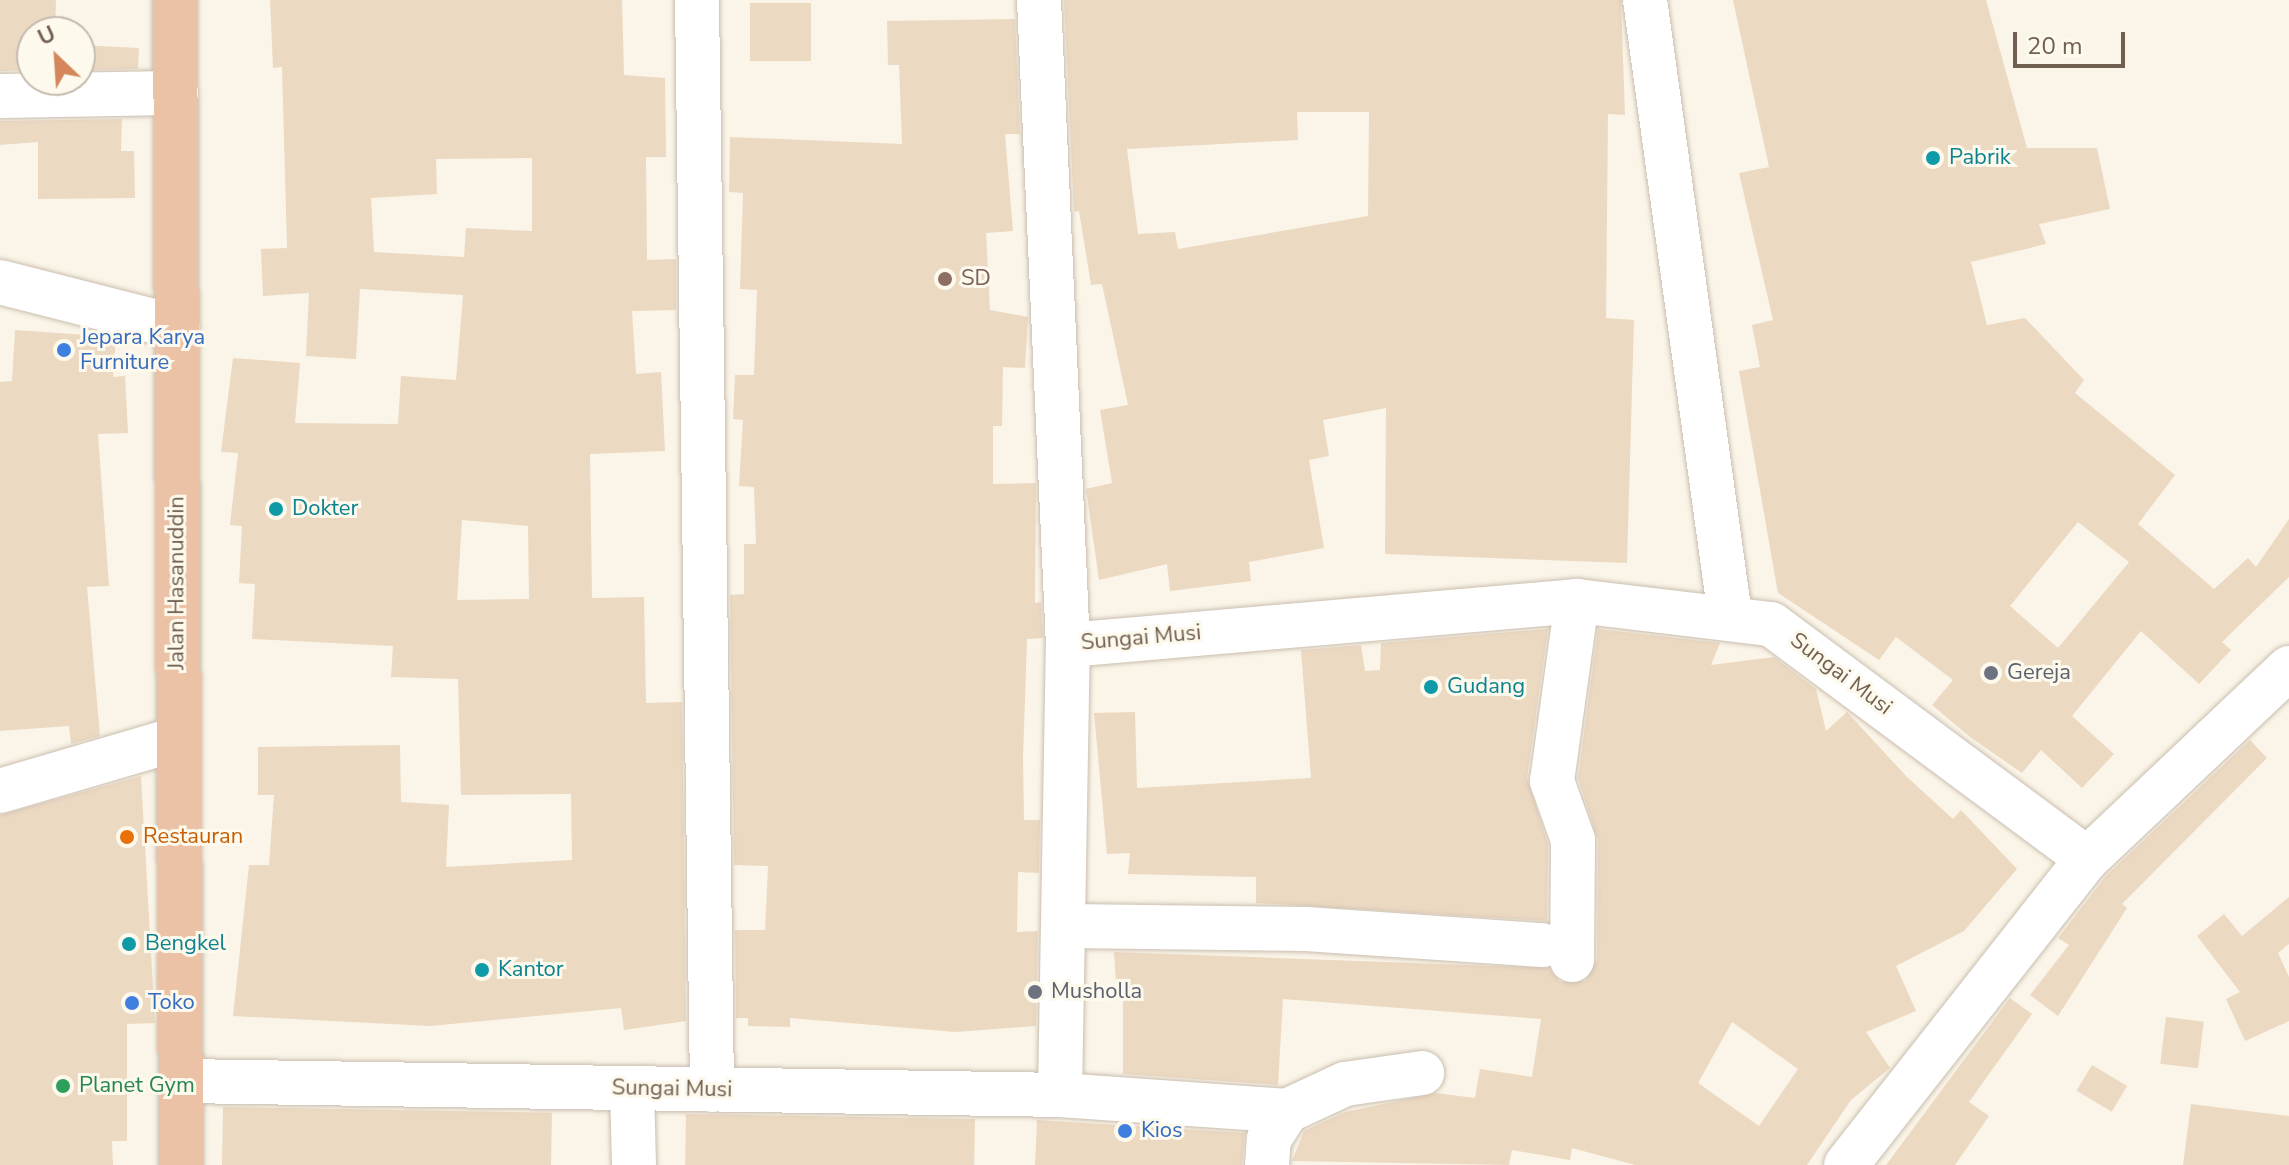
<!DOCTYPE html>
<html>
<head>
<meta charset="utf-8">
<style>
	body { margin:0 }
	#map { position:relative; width:2289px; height:1165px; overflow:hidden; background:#faf5e8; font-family:"Nunito Sans",sans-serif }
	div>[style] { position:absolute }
	.building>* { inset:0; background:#ecd9c2; transform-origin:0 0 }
	.roads { filter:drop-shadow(0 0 2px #cabeaf) drop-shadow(0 0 2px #cabeaf) }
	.street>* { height:44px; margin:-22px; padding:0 22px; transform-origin:22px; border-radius:22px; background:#fff }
	.secondary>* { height:44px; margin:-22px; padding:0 22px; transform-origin:22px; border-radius:22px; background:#fff }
	.highway>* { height:44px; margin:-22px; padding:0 22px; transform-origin:22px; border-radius:22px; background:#ecc2a6 }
	.dots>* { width:22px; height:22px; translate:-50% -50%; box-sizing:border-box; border:4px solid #fdf9ed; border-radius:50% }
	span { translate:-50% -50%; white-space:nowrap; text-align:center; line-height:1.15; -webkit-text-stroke:6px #fdf9ed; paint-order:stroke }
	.culture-label { font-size:22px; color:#0d838f }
	.left { translate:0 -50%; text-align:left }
	.education-label { font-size:22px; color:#785e54 }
	.shop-label { font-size:22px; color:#366cbe }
	.street-label { font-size:22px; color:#715f4f }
	.worship-label { font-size:22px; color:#5b616d }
	.food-label { font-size:22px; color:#c56008 }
	.leisure-label { font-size:22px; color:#27864d }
	.north { position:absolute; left:16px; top:16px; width:80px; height:80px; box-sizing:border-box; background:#fdf9ed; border:2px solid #c5bbae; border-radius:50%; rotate:335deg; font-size:22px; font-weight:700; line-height:32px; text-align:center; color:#715f4f }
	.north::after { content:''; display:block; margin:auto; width:28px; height:36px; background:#d5875b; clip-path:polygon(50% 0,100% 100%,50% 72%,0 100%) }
	.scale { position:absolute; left:2013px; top:32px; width:112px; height:36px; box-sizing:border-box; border:4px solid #715f4f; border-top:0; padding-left:10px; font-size:24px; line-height:28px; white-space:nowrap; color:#715f4f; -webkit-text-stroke:6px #fdf9ed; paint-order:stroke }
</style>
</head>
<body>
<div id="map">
	<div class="building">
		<div style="clip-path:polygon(0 0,56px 0,55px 32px,32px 32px,32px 70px,0 71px)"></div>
		<div style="clip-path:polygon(evenodd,270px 0,622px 0,624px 75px,665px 78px,666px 157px,646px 157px,647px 260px,676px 259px,676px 310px,632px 311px,636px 374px,661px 372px,665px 451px,590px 454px,592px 598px,644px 597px,646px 703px,682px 702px,686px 1021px,624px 1030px,621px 1008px,430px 1026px,233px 1016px,249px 865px,269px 865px,274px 795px,258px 795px,258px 747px,400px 745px,401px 802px,449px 805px,446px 867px,572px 860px,571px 794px,461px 795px,458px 679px,391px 677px,393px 646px,252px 639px,255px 584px,239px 583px,242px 526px,230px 525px,238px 453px,221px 452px,233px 358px,300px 363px,295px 423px,398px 424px,401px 376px,456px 380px,463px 295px,360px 289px,356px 359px,306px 356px,309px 293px,263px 296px,261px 249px,287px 248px,282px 67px,273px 68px,270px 0,532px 158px,532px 231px,466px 228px,464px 257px,374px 252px,371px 198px,437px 194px,436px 159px,532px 158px,270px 0,462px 520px,528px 526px,529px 599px,457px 600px,462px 520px)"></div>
		<div style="clip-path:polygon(evenodd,1064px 0,1621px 0,1625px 115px,1608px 114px,1606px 318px,1634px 320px,1627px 563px,1385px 554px,1386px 408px,1323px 420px,1329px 456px,1309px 460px,1324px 548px,1249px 562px,1251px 581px,1170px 591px,1167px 564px,1099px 580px,1086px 489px,1112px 483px,1100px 410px,1128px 405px,1102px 284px,1091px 285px,1079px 211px,1074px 212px,1064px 0,1297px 112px,1369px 112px,1368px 216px,1178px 249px,1175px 232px,1138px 234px,1127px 149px,1298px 140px,1297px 112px)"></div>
		<div style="clip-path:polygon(evenodd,1733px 0,1986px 0,2027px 148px,2097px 148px,2110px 209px,2039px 224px,2046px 244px,1971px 262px,1987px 325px,2025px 318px,2084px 380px,2075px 393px,2175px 475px,2138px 524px,2214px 589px,2248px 558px,2256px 567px,2289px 519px,2289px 577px,2222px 642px,2231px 650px,2199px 684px,2141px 631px,2072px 716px,2114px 754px,2082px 788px,2041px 750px,2022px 773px,1970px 737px,1932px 705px,1953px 680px,1896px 637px,1879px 660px,1778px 593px,1739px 371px,1760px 367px,1752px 325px,1773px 320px,1739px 173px,1769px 167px,1733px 0,2078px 522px,2129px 562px,2058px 648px,2010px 606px,2078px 522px)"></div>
		<div style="left:811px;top:3px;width:58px;height:61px;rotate:90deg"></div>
		<div style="clip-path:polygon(1015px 19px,1020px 134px,1005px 134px,1013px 231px,986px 233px,990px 310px,1028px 317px,1025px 368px,1003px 367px,1002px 426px,993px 426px,993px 484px,1036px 483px,1035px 603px,1041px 602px,1043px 638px,1027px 639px,1023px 758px,1024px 820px,1040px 820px,1039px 873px,1018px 872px,1017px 932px,1038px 931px,1036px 1026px,956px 1032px,790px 1018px,790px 1027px,748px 1026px,748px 1018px,736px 1018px,735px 930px,765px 930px,768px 866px,734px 865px,730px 595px,744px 594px,744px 544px,756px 544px,754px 487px,739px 486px,743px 420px,733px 419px,735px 375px,754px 375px,757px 290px,740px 289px,743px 193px,729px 192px,730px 137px,902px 144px,899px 65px,888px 65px,887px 21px)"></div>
		<div style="clip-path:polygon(80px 45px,139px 48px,138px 69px,80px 70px)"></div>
		<div style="clip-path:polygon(122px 119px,121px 151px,134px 151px,135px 198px,38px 199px,38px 142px,0 145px,0 121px)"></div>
		<div style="clip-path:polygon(15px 330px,116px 337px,113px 377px,125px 376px,128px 433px,98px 434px,109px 586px,87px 587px,100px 736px,71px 744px,69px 726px,0 731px,0 382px,12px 381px)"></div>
		<div style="clip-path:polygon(1548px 629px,1527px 778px,1548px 844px,1547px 921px,1256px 903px,1256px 877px,1128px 874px,1130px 853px,1107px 854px,1094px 713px,1135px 712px,1137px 788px,1311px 778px,1301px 650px,1361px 645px,1365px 671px,1380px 670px,1381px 643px)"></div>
		<div style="clip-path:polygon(evenodd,1598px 629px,1720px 643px,1711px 665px,1774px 657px,1816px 689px,1826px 731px,1847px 712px,1907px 777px,1953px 819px,1961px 810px,2017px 869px,1964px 931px,1896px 966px,1916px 1011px,1866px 1032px,1890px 1068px,1851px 1100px,1807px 1165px,1635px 1165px,1572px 1148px,1570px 1160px,1512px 1150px,1509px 1165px,1292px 1161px,1304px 1131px,1345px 1112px,1436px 1093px,1475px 1098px,1480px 1069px,1532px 1077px,1541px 1019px,1283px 999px,1278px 1085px,1123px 1074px,1123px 982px,1116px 982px,1114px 952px,1549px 968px,1560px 982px,1585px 981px,1597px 960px,1598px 840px,1578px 778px,1598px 629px,1732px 1022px,1798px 1069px,1759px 1126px,1698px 1083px,1732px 1022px)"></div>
		<div style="clip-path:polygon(2250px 740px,2267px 758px,2122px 904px,2127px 908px,2058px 1016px,2030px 995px,2069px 945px,2058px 938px,2106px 876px)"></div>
		<div style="clip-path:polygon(141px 776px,155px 1023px,127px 1024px,127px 1141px,112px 1141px,113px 1165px,0 1165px,0 815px)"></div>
		<div style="clip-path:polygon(2289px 897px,2289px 944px,2278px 953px,2289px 977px,2289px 1021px,2245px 1041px,2226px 999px,2240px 992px,2197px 936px,2224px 914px,2242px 936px)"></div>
		<div style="clip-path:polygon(2010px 998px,2032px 1014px,1969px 1102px,1989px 1116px,1955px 1165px,1886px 1165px)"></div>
		<div style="left:2166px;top:1017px;width:38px;height:47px;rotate:7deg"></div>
		<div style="left:2092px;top:1065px;width:41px;height:30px;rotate:31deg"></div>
		<div style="clip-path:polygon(2191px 1104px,2289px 1116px,2289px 1165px,2183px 1165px)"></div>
		<div style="left:223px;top:1107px;width:329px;height:58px;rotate:1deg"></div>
		<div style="left:686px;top:1114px;width:289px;height:51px;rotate:1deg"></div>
		<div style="clip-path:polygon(1037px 1120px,1245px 1133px,1242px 1165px,1035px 1165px)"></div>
	</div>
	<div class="roads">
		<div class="street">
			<div style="left:697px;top:0;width:1090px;rotate:89.21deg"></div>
			<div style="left:1039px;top:0;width:646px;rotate:87.43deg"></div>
			<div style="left:1645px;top:0;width:622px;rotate:82.14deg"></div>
			<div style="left:0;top:96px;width:176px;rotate:-1deg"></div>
			<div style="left:0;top:282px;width:183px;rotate:14.3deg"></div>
			<div style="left:0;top:791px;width:184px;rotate:-16.4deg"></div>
			<div style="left:1067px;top:926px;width:239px;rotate:0.7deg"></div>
			<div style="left:1306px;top:929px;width:237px;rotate:3.9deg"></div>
			<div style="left:1572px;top:960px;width:120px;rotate:-89.5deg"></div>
			<div style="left:1573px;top:840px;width:63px;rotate:-109.6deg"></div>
			<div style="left:1552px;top:781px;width:182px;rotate:-82.1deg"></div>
			<div style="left:632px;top:1088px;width:77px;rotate:88.5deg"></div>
			<div style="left:1060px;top:1095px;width:228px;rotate:4deg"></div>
			<div style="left:1287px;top:1111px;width:64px;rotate:-25deg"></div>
			<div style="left:1345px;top:1084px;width:78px;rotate:-8.1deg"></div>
			<div style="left:1267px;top:1165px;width:26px;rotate:-86deg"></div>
			<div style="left:1269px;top:1139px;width:33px;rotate:-57deg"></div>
			<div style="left:1846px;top:1165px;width:390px;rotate:-51.8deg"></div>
		</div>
		<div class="secondary">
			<div style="left:183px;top:1081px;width:877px;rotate:0.91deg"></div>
			<div style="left:1060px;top:1095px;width:450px;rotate:-89deg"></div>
			<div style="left:1068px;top:645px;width:511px;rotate:-4.94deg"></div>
			<div style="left:1577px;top:601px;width:195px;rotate:6.8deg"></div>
			<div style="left:1771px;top:624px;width:394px;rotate:36.6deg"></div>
			<div style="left:2087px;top:859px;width:278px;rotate:-43.4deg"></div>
		</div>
		<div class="highway">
			<div style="left:175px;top:0;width:1165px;rotate:89.7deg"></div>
		</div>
	</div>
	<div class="dots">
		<div style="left:1933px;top:158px;background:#0f9aa8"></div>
		<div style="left:945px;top:279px;background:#8d6e63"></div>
		<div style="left:64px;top:350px;background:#3f7fe0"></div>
		<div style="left:276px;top:509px;background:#0f9aa8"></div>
		<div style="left:1991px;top:673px;background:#6b7280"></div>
		<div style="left:1431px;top:687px;background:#0f9aa8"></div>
		<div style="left:127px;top:837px;background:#e8710a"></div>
		<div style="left:129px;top:944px;background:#0f9aa8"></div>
		<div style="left:482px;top:970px;background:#0f9aa8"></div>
		<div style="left:1035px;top:992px;background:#6b7280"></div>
		<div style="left:132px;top:1003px;background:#3f7fe0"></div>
		<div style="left:63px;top:1086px;background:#2e9e5b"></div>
		<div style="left:1125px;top:1131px;background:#3f7fe0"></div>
	</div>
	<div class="culture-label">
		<span class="left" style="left:1949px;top:158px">Pabrik</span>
		<span class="left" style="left:292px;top:509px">Dokter</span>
		<span class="left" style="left:1447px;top:687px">Gudang</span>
		<span class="left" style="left:145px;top:944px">Bengkel</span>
		<span class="left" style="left:498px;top:970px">Kantor</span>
	</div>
	<div class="education-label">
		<span class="left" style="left:961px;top:279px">SD</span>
	</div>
	<div class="shop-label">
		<span class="left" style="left:80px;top:350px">Jepara Karya<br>Furniture</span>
		<span class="left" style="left:148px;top:1003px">Toko</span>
		<span class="left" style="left:1141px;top:1131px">Kios</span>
	</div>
	<div class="street-label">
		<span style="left:177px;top:583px;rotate:-90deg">Jalan Hasanuddin</span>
		<span style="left:1141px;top:638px;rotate:-5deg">Sungai Musi</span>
		<span style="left:1841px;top:674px;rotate:37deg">Sungai Musi</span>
		<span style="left:672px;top:1089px;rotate:1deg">Sungai Musi</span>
	</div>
	<div class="worship-label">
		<span class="left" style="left:2007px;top:673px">Gereja</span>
		<span class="left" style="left:1051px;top:992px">Musholla</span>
	</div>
	<div class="food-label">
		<span class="left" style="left:143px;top:837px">Restauran</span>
	</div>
	<div class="leisure-label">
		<span class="left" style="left:79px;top:1086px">Planet Gym</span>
	</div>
	<div class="north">U</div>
	<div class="scale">20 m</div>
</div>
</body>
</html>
